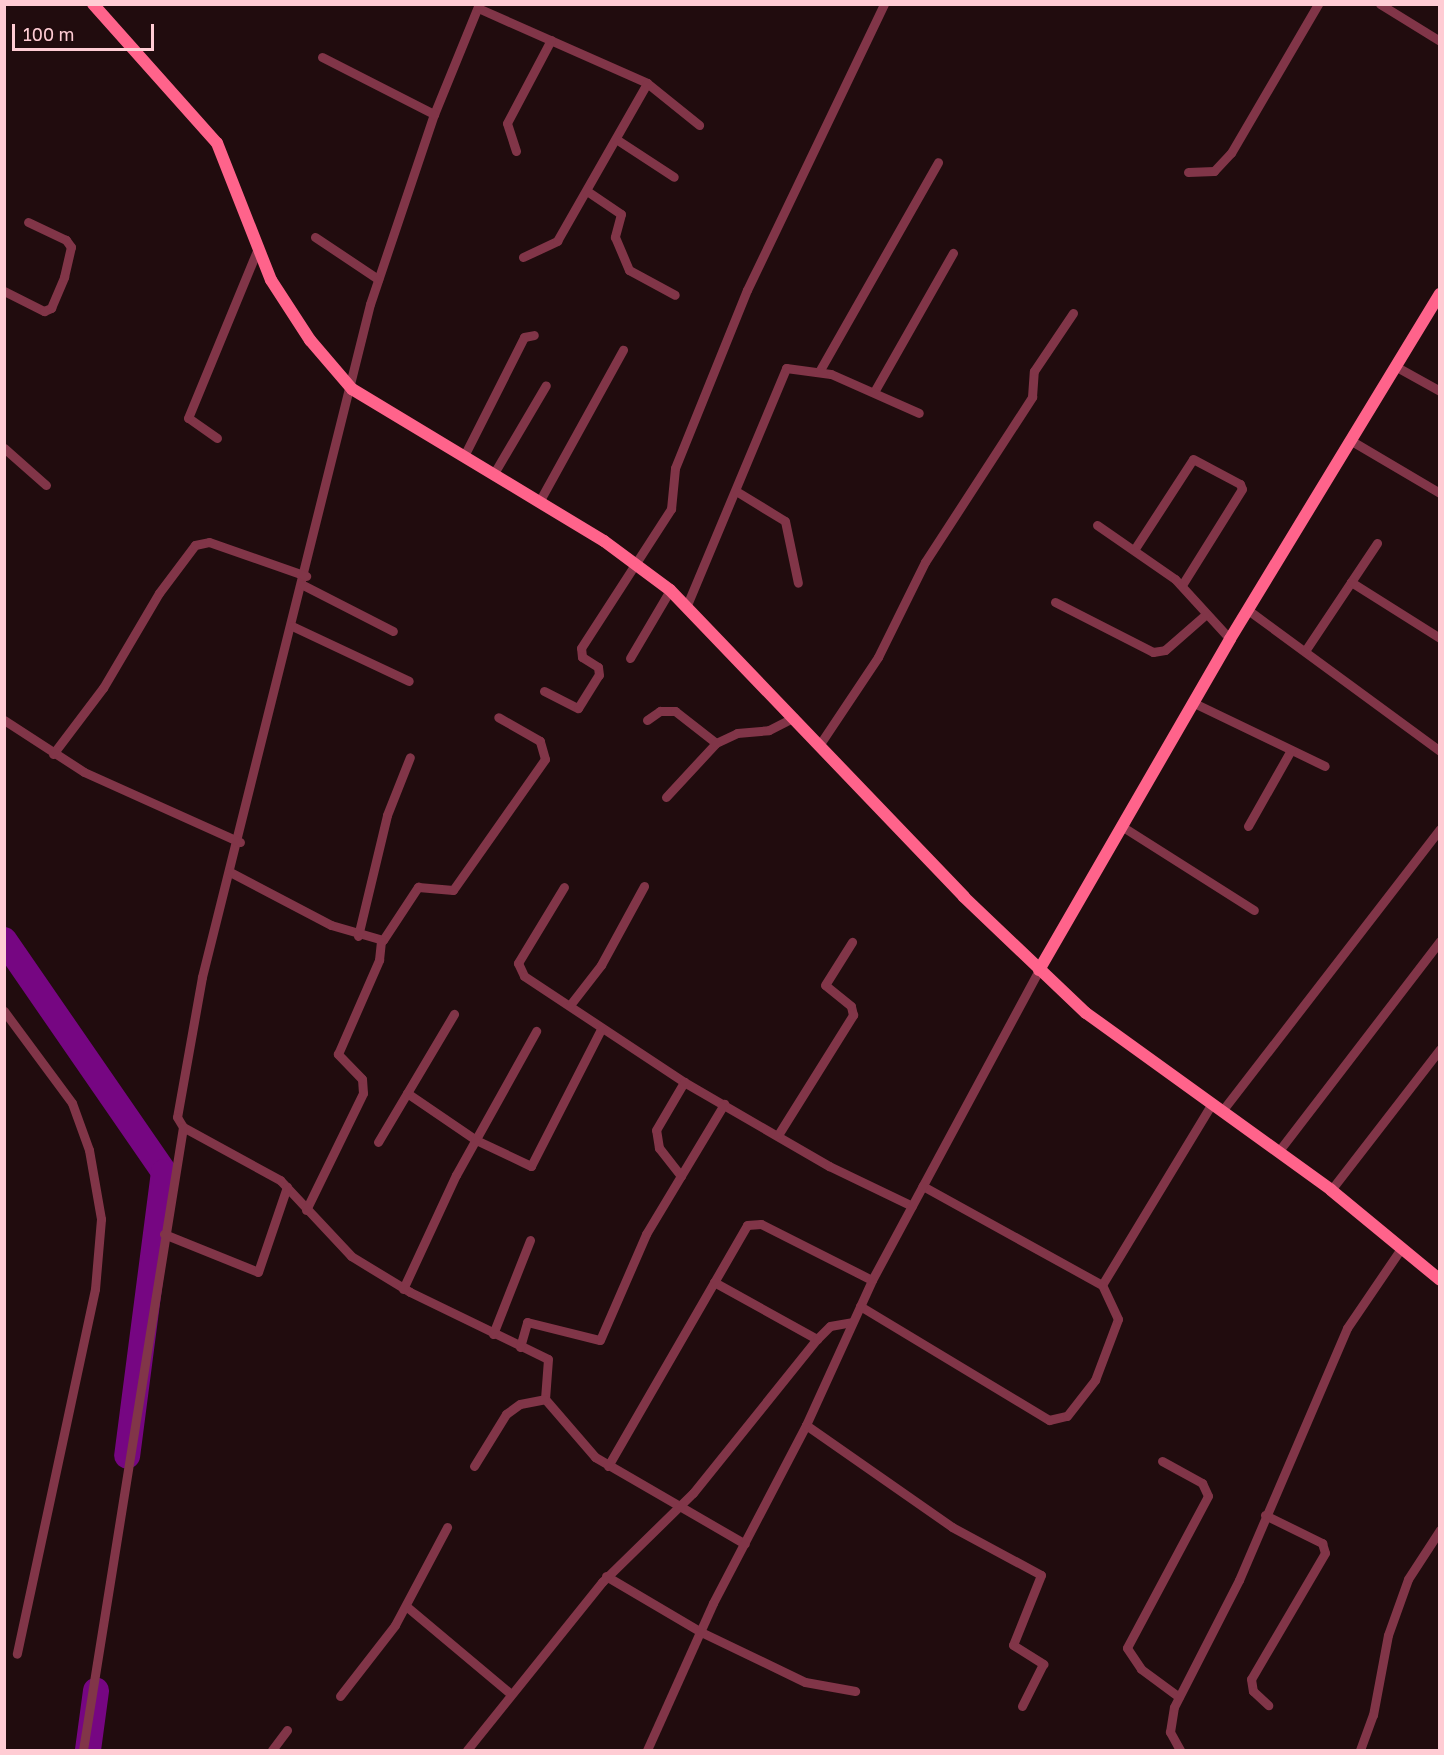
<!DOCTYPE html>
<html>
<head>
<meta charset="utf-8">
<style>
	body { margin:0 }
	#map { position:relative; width:1444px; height:1755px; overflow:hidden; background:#210c0e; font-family:"Golos Text",sans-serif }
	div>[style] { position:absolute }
	.taxiway>* { height:26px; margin:-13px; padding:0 13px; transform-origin:13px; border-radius:13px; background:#760682 }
	.street>* { height:9px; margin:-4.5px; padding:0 4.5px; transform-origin:4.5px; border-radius:4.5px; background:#813548 }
	.secondary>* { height:12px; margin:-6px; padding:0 6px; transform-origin:6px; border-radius:6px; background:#ff638b }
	span { translate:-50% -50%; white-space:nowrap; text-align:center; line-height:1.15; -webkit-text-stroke:4.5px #210c0e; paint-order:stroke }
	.frame { position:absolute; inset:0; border:6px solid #ffccd4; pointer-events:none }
	.scale { position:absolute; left:12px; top:24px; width:142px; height:27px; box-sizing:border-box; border:3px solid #ffccd4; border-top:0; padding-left:8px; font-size:18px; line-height:21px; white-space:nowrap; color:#ffccd4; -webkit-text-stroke:4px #210c0e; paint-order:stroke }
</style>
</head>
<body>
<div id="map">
	<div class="taxiway">
		<div style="left:4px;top:940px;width:282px;rotate:55.4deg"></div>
		<div style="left:164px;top:1172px;width:286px;rotate:97.4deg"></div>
		<div style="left:88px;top:1750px;width:60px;rotate:-82.3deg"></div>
	</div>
	<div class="street">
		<div style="left:479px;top:4px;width:119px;rotate:112.2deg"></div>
		<div style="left:434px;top:114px;width:200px;rotate:108.6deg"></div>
		<div style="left:370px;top:304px;width:694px;rotate:104.02deg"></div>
		<div style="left:202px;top:977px;width:142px;rotate:100.1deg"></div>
		<div style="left:177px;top:1117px;width:12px;rotate:59deg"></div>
		<div style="left:183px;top:1127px;width:111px;rotate:28.7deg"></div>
		<div style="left:280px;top:1180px;width:104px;rotate:46.9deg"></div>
		<div style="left:351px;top:1256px;width:69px;rotate:31.4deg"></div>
		<div style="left:410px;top:1292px;width:153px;rotate:25.9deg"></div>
		<div style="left:548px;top:1359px;width:40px;rotate:94.3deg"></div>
		<div style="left:545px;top:1399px;width:77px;rotate:49.2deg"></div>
		<div style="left:595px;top:1457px;width:173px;rotate:30.1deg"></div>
		<div style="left:1380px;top:4px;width:70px;rotate:31.7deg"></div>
		<div style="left:478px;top:8px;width:185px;rotate:23.9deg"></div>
		<div style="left:647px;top:83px;width:67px;rotate:38.9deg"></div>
		<div style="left:322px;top:57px;width:126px;rotate:27deg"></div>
		<div style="left:616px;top:139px;width:69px;rotate:33.2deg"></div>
		<div style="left:516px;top:151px;width:29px;rotate:-108deg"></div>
		<div style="left:507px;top:123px;width:94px;rotate:-62.1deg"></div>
		<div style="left:1188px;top:172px;width:26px;rotate:-2deg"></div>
		<div style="left:1214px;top:171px;width:25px;rotate:-47deg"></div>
		<div style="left:1231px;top:153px;width:173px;rotate:-59.7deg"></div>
		<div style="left:587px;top:191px;width:41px;rotate:34.1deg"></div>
		<div style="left:621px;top:214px;width:24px;rotate:105deg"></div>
		<div style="left:615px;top:237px;width:36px;rotate:67deg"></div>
		<div style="left:629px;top:270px;width:52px;rotate:28.5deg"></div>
		<div style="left:315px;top:237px;width:76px;rotate:33.7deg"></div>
		<div style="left:523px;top:257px;width:38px;rotate:-25deg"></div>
		<div style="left:557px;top:241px;width:182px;rotate:-60.3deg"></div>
		<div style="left:4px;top:291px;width:45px;rotate:26.6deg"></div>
		<div style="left:44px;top:311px;width:8px;rotate:-23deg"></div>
		<div style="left:51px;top:308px;width:34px;rotate:-67deg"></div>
		<div style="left:64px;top:277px;width:31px;rotate:-77deg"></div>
		<div style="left:71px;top:247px;width:9px;rotate:-126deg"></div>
		<div style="left:66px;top:240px;width:42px;rotate:-154.7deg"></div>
		<div style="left:1395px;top:366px;width:51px;rotate:29.1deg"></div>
		<div style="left:820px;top:370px;width:239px;rotate:-60.4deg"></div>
		<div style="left:874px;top:392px;width:160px;rotate:-60.4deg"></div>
		<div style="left:217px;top:438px;width:35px;rotate:-145deg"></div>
		<div style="left:188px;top:418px;width:184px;rotate:-67.6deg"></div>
		<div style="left:1350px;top:440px;width:104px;rotate:30.5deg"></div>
		<div style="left:4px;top:448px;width:56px;rotate:41.4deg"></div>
		<div style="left:464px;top:456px;width:133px;rotate:-63.2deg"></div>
		<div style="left:524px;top:337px;width:10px;rotate:-11deg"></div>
		<div style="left:493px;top:475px;width:104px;rotate:-59.5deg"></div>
		<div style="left:736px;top:491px;width:57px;rotate:31.5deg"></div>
		<div style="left:785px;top:521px;width:63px;rotate:78.2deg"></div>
		<div style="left:539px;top:502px;width:174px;rotate:-61.1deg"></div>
		<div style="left:1097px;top:525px;width:95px;rotate:34.7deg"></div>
		<div style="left:1175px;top:579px;width:81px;rotate:47.5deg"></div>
		<div style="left:1134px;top:550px;width:108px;rotate:-57deg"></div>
		<div style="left:1193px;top:459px;width:53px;rotate:28deg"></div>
		<div style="left:1240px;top:484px;width:5px;rotate:68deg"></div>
		<div style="left:1242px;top:489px;width:113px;rotate:122deg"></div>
		<div style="left:1351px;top:582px;width:47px;rotate:-56.3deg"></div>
		<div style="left:303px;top:585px;width:101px;rotate:27.1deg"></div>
		<div style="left:1055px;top:602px;width:110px;rotate:27deg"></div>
		<div style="left:1153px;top:652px;width:12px;rotate:-9deg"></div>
		<div style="left:1165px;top:650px;width:53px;rotate:-41.2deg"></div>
		<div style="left:687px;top:605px;width:257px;rotate:-67.3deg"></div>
		<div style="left:786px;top:368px;width:45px;rotate:7.6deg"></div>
		<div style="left:831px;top:374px;width:96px;rotate:23.9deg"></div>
		<div style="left:1248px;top:610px;width:238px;rotate:36.3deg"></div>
		<div style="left:292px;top:626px;width:129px;rotate:25.2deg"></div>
		<div style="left:1305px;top:651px;width:83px;rotate:-56.3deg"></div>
		<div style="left:1351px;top:582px;width:105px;rotate:32.2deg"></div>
		<div style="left:630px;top:658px;width:79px;rotate:-59.5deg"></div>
		<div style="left:544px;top:691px;width:38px;rotate:27deg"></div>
		<div style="left:578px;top:708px;width:39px;rotate:-58deg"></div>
		<div style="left:599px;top:675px;width:8px;rotate:-97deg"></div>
		<div style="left:598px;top:667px;width:19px;rotate:-148deg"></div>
		<div style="left:582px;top:657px;width:9px;rotate:-96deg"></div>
		<div style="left:581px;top:648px;width:166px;rotate:-57.1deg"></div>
		<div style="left:671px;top:509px;width:41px;rotate:-84.4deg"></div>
		<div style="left:675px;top:468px;width:192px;rotate:-68deg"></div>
		<div style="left:747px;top:290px;width:317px;rotate:-64.4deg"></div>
		<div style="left:1194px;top:703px;width:145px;rotate:25.7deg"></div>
		<div style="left:4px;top:720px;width:95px;rotate:33deg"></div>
		<div style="left:84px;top:772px;width:171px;rotate:24.2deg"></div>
		<div style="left:647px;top:720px;width:16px;rotate:-35deg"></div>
		<div style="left:660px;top:711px;width:15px"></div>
		<div style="left:675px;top:711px;width:52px;rotate:38deg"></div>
		<div style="left:820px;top:744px;width:105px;rotate:-56.3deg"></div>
		<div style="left:878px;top:657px;width:106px;rotate:-63.7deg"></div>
		<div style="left:925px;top:562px;width:197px;rotate:-57deg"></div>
		<div style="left:1032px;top:397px;width:26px;rotate:-86deg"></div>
		<div style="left:1034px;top:371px;width:70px;rotate:-56.1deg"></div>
		<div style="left:53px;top:754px;width:83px;rotate:-52.9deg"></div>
		<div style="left:103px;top:688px;width:110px;rotate:-59.5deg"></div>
		<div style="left:159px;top:593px;width:60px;rotate:-53.1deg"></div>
		<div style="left:195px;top:545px;width:14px;rotate:-12deg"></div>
		<div style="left:209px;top:542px;width:103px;rotate:19.3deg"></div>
		<div style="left:666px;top:797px;width:74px;rotate:-47.2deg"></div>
		<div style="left:716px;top:743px;width:23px;rotate:-25deg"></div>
		<div style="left:737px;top:733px;width:32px;rotate:-5deg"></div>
		<div style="left:769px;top:730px;width:28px;rotate:-27deg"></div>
		<div style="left:1248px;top:826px;width:87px;rotate:-60.5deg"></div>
		<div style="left:1123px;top:827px;width:155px;rotate:32.4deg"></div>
		<div style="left:230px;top:872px;width:114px;rotate:27.7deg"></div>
		<div style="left:331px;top:925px;width:54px;rotate:16.1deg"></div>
		<div style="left:383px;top:940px;width:64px;rotate:-56.6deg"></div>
		<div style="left:418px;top:887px;width:35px;rotate:5deg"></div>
		<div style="left:453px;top:890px;width:160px;rotate:-54.9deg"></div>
		<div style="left:545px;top:759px;width:19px;rotate:-106deg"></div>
		<div style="left:540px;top:741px;width:48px;rotate:-150.3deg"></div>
		<div style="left:564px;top:887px;width:89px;rotate:121.2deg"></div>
		<div style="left:518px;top:963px;width:14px;rotate:65deg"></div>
		<div style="left:524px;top:976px;width:192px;rotate:33.5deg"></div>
		<div style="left:684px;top:1082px;width:168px;rotate:30.1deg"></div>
		<div style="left:829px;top:1166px;width:92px;rotate:25.7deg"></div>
		<div style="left:358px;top:936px;width:124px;rotate:-76.5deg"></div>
		<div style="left:387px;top:815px;width:62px;rotate:-68.4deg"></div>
		<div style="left:570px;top:1005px;width:51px;rotate:-52.2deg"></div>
		<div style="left:601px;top:965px;width:90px;rotate:-61.4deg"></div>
		<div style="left:4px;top:1011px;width:114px;rotate:53.5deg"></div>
		<div style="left:72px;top:1103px;width:50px;rotate:70.1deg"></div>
		<div style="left:89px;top:1150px;width:70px;rotate:80.1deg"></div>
		<div style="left:101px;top:1219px;width:70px;rotate:94.9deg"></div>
		<div style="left:95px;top:1289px;width:373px;rotate:102.1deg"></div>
		<div style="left:407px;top:1093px;width:83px;rotate:34.3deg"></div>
		<div style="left:476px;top:1140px;width:61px;rotate:25.3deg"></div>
		<div style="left:531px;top:1166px;width:154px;rotate:-62.9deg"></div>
		<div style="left:1222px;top:1111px;width:356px;rotate:-52.3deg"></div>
		<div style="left:778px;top:1135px;width:142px;rotate:-58deg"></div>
		<div style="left:853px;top:1015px;width:9px;rotate:-103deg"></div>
		<div style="left:851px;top:1006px;width:33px;rotate:-141deg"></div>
		<div style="left:825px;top:985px;width:51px;rotate:-57.9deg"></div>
		<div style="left:378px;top:1142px;width:149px;rotate:-59.3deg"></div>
		<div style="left:1278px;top:1152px;width:266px;rotate:-52.5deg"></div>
		<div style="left:681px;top:1176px;width:36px;rotate:-128deg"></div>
		<div style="left:659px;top:1148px;width:18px;rotate:-99deg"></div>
		<div style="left:656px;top:1130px;width:56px;rotate:-59.7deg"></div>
		<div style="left:1331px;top:1190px;width:178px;rotate:-52.3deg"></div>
		<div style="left:306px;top:1210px;width:130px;rotate:-64deg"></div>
		<div style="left:363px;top:1093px;width:14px;rotate:-94deg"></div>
		<div style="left:362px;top:1079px;width:35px;rotate:-134deg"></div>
		<div style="left:338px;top:1054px;width:103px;rotate:-66.4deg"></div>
		<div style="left:379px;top:960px;width:19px;rotate:-84deg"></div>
		<div style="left:164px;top:1234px;width:101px;rotate:22deg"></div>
		<div style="left:258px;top:1272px;width:90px;rotate:-71.2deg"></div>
		<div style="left:714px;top:1282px;width:118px;rotate:29deg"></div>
		<div style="left:1102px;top:1285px;width:210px;rotate:-58.8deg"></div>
		<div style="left:403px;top:1289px;width:126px;rotate:-65.1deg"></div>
		<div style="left:456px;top:1175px;width:165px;rotate:-60.9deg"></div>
		<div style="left:860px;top:1306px;width:221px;rotate:31.1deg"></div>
		<div style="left:1049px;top:1420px;width:18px;rotate:-13deg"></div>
		<div style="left:1067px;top:1416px;width:46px;rotate:-52.1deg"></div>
		<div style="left:1095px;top:1380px;width:65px;rotate:-69.3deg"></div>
		<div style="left:1118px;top:1319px;width:38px;rotate:-115deg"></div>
		<div style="left:1102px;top:1285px;width:205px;rotate:-151.1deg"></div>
		<div style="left:493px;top:1334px;width:101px;rotate:-68.5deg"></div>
		<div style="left:520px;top:1347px;width:26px;rotate:-74deg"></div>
		<div style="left:527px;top:1322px;width:75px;rotate:13.9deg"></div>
		<div style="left:600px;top:1340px;width:116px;rotate:-66.5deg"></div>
		<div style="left:646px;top:1234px;width:152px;rotate:-59deg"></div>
		<div style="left:806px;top:1425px;width:178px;rotate:34.9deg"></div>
		<div style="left:952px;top:1527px;width:101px;rotate:28.3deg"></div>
		<div style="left:1041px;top:1575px;width:75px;rotate:111.8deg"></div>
		<div style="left:1013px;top:1645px;width:36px;rotate:32deg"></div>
		<div style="left:1043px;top:1664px;width:47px;rotate:116.6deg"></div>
		<div style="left:1162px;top:1461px;width:46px;rotate:28.8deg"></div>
		<div style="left:1202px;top:1483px;width:14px;rotate:65deg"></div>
		<div style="left:1208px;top:1496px;width:172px;rotate:118.1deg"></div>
		<div style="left:1127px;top:1648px;width:25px;rotate:56deg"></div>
		<div style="left:1141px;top:1669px;width:47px;rotate:36.4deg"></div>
		<div style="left:474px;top:1466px;width:61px;rotate:-58.4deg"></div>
		<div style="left:506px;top:1414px;width:17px;rotate:-36deg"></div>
		<div style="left:520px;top:1404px;width:25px;rotate:-11deg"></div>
		<div style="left:608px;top:1466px;width:278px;rotate:-60deg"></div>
		<div style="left:747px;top:1225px;width:14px;rotate:-4deg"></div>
		<div style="left:761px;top:1224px;width:124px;rotate:26.8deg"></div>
		<div style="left:1265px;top:1515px;width:64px;rotate:26.2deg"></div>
		<div style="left:1322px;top:1543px;width:10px;rotate:73deg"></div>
		<div style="left:1325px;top:1553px;width:146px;rotate:120.4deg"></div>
		<div style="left:1251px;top:1679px;width:12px;rotate:81deg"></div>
		<div style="left:1253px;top:1691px;width:21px;rotate:43deg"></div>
		<div style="left:606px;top:1576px;width:110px;rotate:30.5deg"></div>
		<div style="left:701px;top:1632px;width:115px;rotate:25.7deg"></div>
		<div style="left:805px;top:1682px;width:51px;rotate:10.2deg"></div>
		<div style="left:406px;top:1606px;width:137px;rotate:40deg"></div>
		<div style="left:340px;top:1696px;width:90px;rotate:-52.2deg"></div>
		<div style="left:395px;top:1625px;width:111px;rotate:-62deg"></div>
		<div style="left:83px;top:1750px;width:631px;rotate:-80.88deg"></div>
		<div style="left:272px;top:1750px;width:25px;rotate:-53deg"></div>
		<div style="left:467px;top:1750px;width:216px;rotate:-51.2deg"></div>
		<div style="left:602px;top:1582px;width:127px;rotate:-44.4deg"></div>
		<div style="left:693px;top:1493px;width:198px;rotate:-51.2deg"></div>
		<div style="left:817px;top:1339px;width:18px;rotate:-45deg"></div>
		<div style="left:830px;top:1326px;width:22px;rotate:-10deg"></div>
		<div style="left:647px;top:1750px;width:161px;rotate:-65.8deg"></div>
		<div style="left:713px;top:1603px;width:201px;rotate:-62.4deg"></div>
		<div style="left:806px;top:1425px;width:159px;rotate:-65.5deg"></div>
		<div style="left:872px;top:1280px;width:352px;rotate:-61.7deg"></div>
		<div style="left:1180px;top:1750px;width:21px;rotate:-119deg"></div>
		<div style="left:1170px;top:1732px;width:25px;rotate:-81deg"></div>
		<div style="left:1174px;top:1707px;width:143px;rotate:-62.9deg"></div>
		<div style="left:1239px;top:1580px;width:274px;rotate:-66.8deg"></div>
		<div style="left:1347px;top:1328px;width:98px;rotate:-55.8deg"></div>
		<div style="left:1360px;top:1750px;width:37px;rotate:-70deg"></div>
		<div style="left:1373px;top:1715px;width:81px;rotate:-79.4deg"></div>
		<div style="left:1388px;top:1635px;width:59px;rotate:-70.3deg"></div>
		<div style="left:1408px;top:1579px;width:59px;rotate:-56.9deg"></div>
	</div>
	<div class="secondary">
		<div style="left:93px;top:4px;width:186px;rotate:48.3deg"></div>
		<div style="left:217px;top:143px;width:147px;rotate:68.5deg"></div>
		<div style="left:271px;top:280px;width:72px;rotate:57deg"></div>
		<div style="left:310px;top:340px;width:65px;rotate:49.4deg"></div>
		<div style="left:352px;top:389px;width:294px;rotate:31.1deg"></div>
		<div style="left:604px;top:541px;width:82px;rotate:36.6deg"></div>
		<div style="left:670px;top:590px;width:425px;rotate:46.2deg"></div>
		<div style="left:964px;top:897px;width:168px;rotate:43.6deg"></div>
		<div style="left:1086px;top:1013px;width:302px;rotate:35.8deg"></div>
		<div style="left:1331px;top:1190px;width:141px;rotate:39.5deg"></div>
		<div style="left:1039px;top:970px;width:382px;rotate:-60deg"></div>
		<div style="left:1230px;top:639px;width:404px;rotate:-58.7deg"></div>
	</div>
	<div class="frame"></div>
	<div class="scale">100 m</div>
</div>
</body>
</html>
